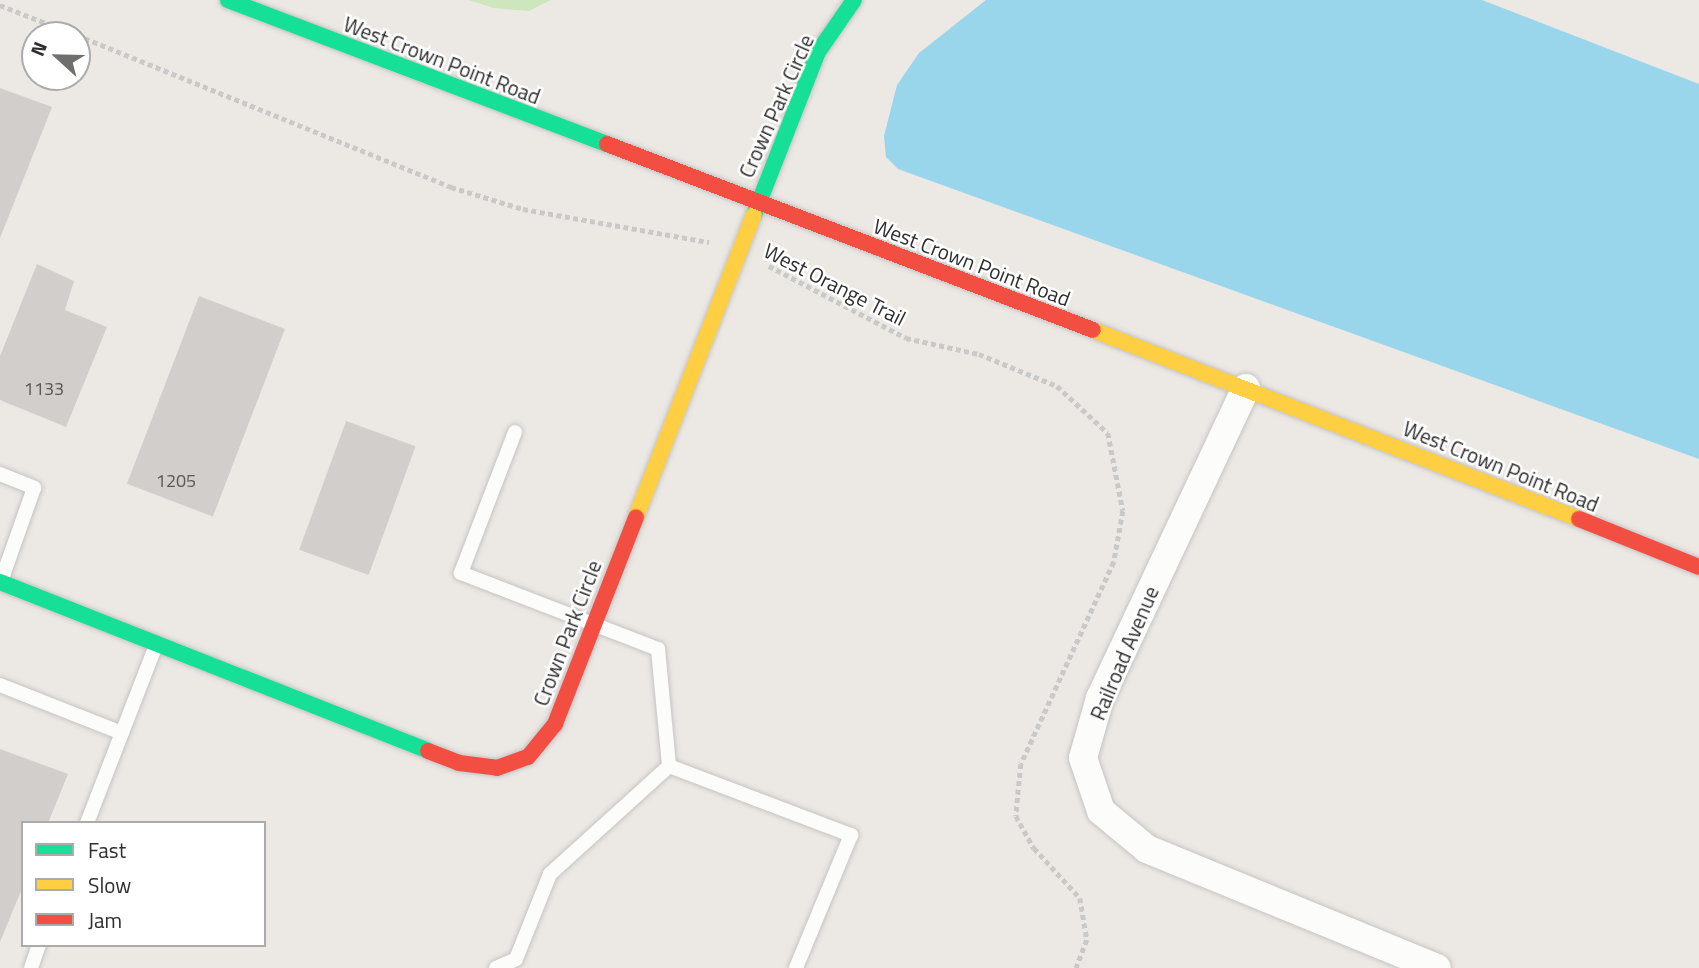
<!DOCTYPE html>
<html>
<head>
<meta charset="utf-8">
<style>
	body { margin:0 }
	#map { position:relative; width:1699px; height:968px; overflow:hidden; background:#ece8e4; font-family:"Titillium Web",sans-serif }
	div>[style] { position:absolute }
	.green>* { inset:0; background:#cee6be }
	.water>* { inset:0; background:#99d6ec }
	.building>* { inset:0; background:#d1cecb; transform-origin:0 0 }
	.path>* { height:4.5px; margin-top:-2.25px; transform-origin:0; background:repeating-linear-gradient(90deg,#c9c9c8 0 5px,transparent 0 8.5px) }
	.roads { filter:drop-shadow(0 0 2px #c5c4c5) drop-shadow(0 0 2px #c5c4c5) }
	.lane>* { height:14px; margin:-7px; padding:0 7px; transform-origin:7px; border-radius:7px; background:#fcfcfb }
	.street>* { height:28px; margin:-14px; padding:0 14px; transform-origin:14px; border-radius:14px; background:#fcfcfb }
	.fast>* { height:16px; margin:-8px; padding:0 8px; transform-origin:8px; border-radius:8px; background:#16e098 }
	.slow>* { height:16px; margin:-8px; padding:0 8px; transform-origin:8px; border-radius:8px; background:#ffcf43 }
	.jam>* { height:16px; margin:-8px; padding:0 8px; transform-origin:8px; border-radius:8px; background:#f24e42 }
	span { translate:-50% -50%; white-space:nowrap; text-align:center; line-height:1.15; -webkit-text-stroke:5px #fff; paint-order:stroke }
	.number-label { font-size:18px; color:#585857 }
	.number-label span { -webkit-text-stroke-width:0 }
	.street-label { font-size:21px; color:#2e2e2e }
	.legend { position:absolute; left:21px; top:821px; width:245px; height:126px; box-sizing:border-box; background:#fff; border:2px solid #ababab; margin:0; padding:9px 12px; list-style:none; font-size:21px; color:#2e2e2e }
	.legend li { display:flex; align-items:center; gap:14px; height:35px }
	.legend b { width:35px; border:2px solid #ababab }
	.north { position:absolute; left:21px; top:21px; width:70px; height:70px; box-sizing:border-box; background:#fff; border:2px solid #ababab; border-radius:50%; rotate:292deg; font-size:19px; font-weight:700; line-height:28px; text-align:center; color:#2e2e2e }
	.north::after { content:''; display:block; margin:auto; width:24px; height:32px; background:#706f6e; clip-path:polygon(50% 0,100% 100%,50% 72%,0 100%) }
</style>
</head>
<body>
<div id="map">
	<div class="green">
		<div style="clip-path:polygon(469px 0,551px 0,529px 11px,493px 8px)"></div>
	</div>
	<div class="water">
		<div style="clip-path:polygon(986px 0,1482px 0,1699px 84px,1699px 459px,898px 169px,886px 157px,884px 136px,897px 85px,919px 53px)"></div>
	</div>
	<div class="building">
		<div style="clip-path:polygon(0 88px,52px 107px,0 238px)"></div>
		<div style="clip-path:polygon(37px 264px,74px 281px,65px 310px,107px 327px,66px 427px,0 400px,0 356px)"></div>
		<div style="left:199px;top:296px;width:92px;height:201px;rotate:21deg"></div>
		<div style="left:346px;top:421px;width:74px;height:137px;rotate:20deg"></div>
		<div style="clip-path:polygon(0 749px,68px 774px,48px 823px,23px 823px,23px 886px,0 942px)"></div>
	</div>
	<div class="path">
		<div style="left:0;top:5px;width:82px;rotate:21.5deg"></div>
		<div style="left:77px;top:35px;width:404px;rotate:22.1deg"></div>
		<div style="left:451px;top:187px;width:75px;rotate:17deg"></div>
		<div style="left:523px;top:209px;width:189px;rotate:10.1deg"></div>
		<div style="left:769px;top:266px;width:155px;rotate:27.7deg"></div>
		<div style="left:906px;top:338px;width:75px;rotate:12.4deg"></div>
		<div style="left:979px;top:354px;width:84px;rotate:22.3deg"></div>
		<div style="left:1057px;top:386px;width:69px;rotate:42.7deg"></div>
		<div style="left:1108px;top:433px;width:79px;rotate:79.1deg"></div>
		<div style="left:1123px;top:511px;width:52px;rotate:100deg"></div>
		<div style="left:1114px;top:562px;width:222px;rotate:114.7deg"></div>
		<div style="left:1021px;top:764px;width:52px;rotate:95.5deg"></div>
		<div style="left:1016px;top:816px;width:37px;rotate:61deg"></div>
		<div style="left:1034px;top:848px;width:68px;rotate:47.4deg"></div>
		<div style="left:1080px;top:898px;width:43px;rotate:80.5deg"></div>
		<div style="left:1087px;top:940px;width:30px;rotate:111deg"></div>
	</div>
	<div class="roads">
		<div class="lane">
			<div style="left:515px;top:432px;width:151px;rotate:111deg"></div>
			<div style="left:461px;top:573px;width:211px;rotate:21.1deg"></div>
			<div style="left:658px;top:649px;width:118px;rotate:84.6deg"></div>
			<div style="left:669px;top:766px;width:195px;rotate:20.8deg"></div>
			<div style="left:851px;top:835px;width:144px;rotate:112.5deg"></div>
			<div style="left:0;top:474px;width:37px;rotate:22deg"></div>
			<div style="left:34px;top:488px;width:99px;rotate:109.5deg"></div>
			<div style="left:0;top:685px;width:131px;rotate:21.5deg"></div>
			<div style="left:87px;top:823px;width:191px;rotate:-68.8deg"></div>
			<div style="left:31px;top:968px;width:24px;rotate:-71deg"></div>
			<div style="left:496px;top:968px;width:22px;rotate:-24deg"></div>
			<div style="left:516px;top:959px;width:92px;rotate:-68.2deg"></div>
			<div style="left:550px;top:874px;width:161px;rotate:-42.2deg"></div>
		</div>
		<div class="street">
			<div style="left:1246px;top:388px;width:343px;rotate:115.2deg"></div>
			<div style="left:1100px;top:698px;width:62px;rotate:105.8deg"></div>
			<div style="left:1083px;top:758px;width:56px;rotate:71.2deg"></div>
			<div style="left:1101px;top:811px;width:60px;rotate:39.6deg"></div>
			<div style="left:1147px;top:849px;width:313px;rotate:22.3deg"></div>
		</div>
		<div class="fast">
			<div style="left:228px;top:0;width:405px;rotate:20.8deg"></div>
			<div style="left:754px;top:215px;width:175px;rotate:-68.6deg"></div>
			<div style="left:818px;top:52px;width:63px;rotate:-55.3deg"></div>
			<div style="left:0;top:582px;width:460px;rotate:21.5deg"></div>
		</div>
		<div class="slow">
			<div style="left:1093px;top:330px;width:521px;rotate:21.25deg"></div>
			<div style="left:636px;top:517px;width:324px;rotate:-68.7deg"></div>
		</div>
		<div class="jam">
			<div style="left:607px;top:144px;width:520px;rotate:20.94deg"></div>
			<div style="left:1579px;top:519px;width:129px;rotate:21.8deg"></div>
			<div style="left:428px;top:751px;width:33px;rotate:21deg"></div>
			<div style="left:459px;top:763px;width:38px;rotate:7deg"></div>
			<div style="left:497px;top:768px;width:33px;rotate:-20deg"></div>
			<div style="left:528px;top:757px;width:43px;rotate:-50.7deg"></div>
			<div style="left:555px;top:724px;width:222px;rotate:-68.6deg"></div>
		</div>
	</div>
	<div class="number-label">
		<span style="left:44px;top:389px">1133</span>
		<span style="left:176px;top:481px">1205</span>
	</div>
	<div class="street-label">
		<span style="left:442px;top:60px;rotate:21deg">West Crown Point Road</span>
		<span style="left:776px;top:106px;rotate:-66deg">Crown Park Circle</span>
		<span style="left:972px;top:262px;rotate:21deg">West Crown Point Road</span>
		<span style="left:835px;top:284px;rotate:27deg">West Orange Trail</span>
		<span style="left:1501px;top:466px;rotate:22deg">West Crown Point Road</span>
		<span style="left:567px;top:633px;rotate:-69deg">Crown Park Circle</span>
		<span style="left:1124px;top:653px;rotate:-67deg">Railroad Avenue</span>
	</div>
	<ul class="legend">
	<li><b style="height:9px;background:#16e098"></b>Fast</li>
	<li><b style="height:9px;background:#ffcf43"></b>Slow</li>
	<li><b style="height:9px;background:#f24e42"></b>Jam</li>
	</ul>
	<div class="north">N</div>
</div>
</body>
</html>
